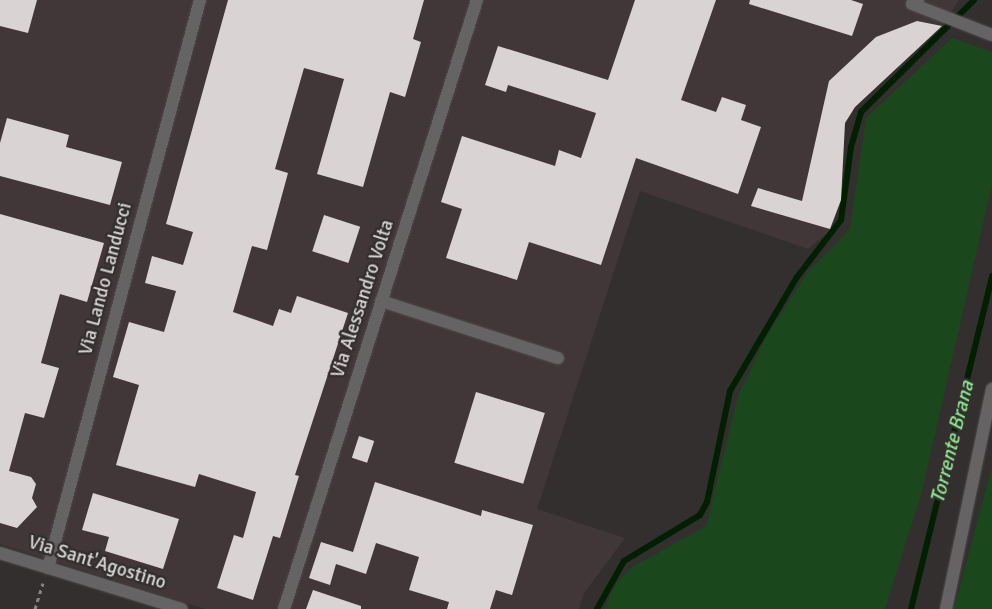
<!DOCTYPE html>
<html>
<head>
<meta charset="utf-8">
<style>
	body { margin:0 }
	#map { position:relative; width:992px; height:609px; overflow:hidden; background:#332f2f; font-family:Signika,sans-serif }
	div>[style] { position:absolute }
	.built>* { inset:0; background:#423738 }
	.green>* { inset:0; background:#1a481c }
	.stream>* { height:6px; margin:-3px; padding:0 3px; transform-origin:3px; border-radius:3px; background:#002001 }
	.building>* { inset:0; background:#dad3d4; transform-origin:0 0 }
	.path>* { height:3px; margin-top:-1.5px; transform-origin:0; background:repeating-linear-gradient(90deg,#888485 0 4px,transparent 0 8px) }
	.roads { filter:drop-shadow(0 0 1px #4e4a4a) drop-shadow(0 0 1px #4e4a4a) }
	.minor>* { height:12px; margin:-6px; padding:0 6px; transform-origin:6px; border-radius:6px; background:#656363 }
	span { translate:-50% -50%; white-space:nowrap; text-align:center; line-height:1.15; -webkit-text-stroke:5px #332f2f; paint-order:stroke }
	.street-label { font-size:19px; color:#dad6d7 }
	.water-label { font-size:20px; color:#8de78e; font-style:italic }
</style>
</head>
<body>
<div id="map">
	<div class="built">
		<div style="clip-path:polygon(0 0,959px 0,942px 26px,855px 107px,845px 123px,841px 200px,830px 231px,808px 249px,640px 191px,537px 509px,625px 538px,584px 593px,579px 609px,205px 609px,0 544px)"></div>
	</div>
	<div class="green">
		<div style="clip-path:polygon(952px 38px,992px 52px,992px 184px,922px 491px,885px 609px,604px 609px,617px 582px,634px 566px,706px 526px,738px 396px,766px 337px,808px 272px,850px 229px,866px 118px)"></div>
		<div style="clip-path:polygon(992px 467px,992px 609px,954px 609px)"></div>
	</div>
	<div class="stream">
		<div style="left:597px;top:609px;width:55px;rotate:-60.6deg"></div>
		<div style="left:624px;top:561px;width:89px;rotate:-31.2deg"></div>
		<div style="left:700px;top:515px;width:15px;rotate:-62deg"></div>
		<div style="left:707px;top:502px;width:113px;rotate:-78.3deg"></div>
		<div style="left:730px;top:391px;width:132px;rotate:-59.6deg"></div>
		<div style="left:797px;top:277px;width:72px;rotate:-52.3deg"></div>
		<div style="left:841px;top:220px;width:74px;rotate:-82.2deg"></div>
		<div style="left:851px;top:147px;width:36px;rotate:-74deg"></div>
		<div style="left:861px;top:112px;width:159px;rotate:-44.7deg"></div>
		<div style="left:911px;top:609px;width:343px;rotate:-76.3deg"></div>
	</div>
	<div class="building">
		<div style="clip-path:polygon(0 0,37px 0,28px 33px,0 26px)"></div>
		<div style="clip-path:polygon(228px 0,424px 0,413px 39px,421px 42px,405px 97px,390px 92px,363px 187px,317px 174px,344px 79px,304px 68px,275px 169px,288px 173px,267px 250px,252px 246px,233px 312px,273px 326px,279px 309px,291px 313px,297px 296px,348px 313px,295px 475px,299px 476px,280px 538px,273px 536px,253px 600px,217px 588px,234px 535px,243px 538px,256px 492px,199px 474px,195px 487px,116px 465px,139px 385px,113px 377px,129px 322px,164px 332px,176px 291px,145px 283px,152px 256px,183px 265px,193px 232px,166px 224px)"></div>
		<div style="clip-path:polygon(635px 0,716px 0,681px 100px,716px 112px,722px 97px,746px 105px,741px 120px,761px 127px,738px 194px,636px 158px,601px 265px,529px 242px,517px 280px,446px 258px,462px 209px,441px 202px,462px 136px,555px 166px,559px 150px,581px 158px,596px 113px,508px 85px,506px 92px,485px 85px,498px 46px,608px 80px)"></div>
		<div style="clip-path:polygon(750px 0,851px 0,863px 4px,852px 36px,749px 4px)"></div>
		<div style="clip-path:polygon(917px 21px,942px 26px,855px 107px,845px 123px,841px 200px,830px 229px,751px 206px,758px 188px,802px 201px,829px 81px,876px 37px)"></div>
		<div style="clip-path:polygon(7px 118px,69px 135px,66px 147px,122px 162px,110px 205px,0 176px,0 143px)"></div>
		<div style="clip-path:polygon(0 214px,104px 243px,87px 302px,60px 294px,41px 363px,59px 368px,44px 418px,25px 413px,9px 471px,31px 477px,36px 484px,32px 498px,37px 507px,17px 528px,0 523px)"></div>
		<div style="left:324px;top:215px;width:38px;height:38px;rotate:18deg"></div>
		<div style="left:476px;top:392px;width:72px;height:74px;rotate:17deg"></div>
		<div style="left:359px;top:436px;width:16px;height:23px;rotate:18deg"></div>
		<div style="clip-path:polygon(375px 482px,481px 516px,482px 510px,533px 525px,512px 595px,496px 590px,490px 609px,447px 609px,449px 602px,409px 590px,419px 557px,376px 543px,366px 574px,336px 564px,330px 585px,309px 578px,321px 542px,353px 552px)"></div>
		<div style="clip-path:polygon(93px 493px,179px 519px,163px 569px,105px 551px,109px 537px,82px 530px)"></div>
		<div style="clip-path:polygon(313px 590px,361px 606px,361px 609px,306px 609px)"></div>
	</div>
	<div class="path">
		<div style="left:35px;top:609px;width:27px;rotate:-73deg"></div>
	</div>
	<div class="roads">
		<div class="minor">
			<div style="left:918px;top:0;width:7px;rotate:146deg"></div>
			<div style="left:912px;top:4px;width:86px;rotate:21.2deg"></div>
			<div style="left:381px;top:301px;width:186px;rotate:17.9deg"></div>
			<div style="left:0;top:553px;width:190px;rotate:17.1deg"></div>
			<div style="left:48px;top:568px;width:588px;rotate:-75.02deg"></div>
			<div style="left:284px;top:609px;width:639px;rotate:-72.42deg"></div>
			<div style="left:946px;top:609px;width:225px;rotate:-78.2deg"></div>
		</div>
	</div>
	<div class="street-label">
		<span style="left:106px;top:279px;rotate:-75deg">Via Lando Landucci</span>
		<span style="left:363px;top:299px;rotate:-72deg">Via Alessandro Volta</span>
		<span style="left:97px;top:563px;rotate:17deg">Via Sant'Agostino</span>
	</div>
	<div class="water-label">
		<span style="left:952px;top:442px;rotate:-76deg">Torrente Brana</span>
	</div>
</div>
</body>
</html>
